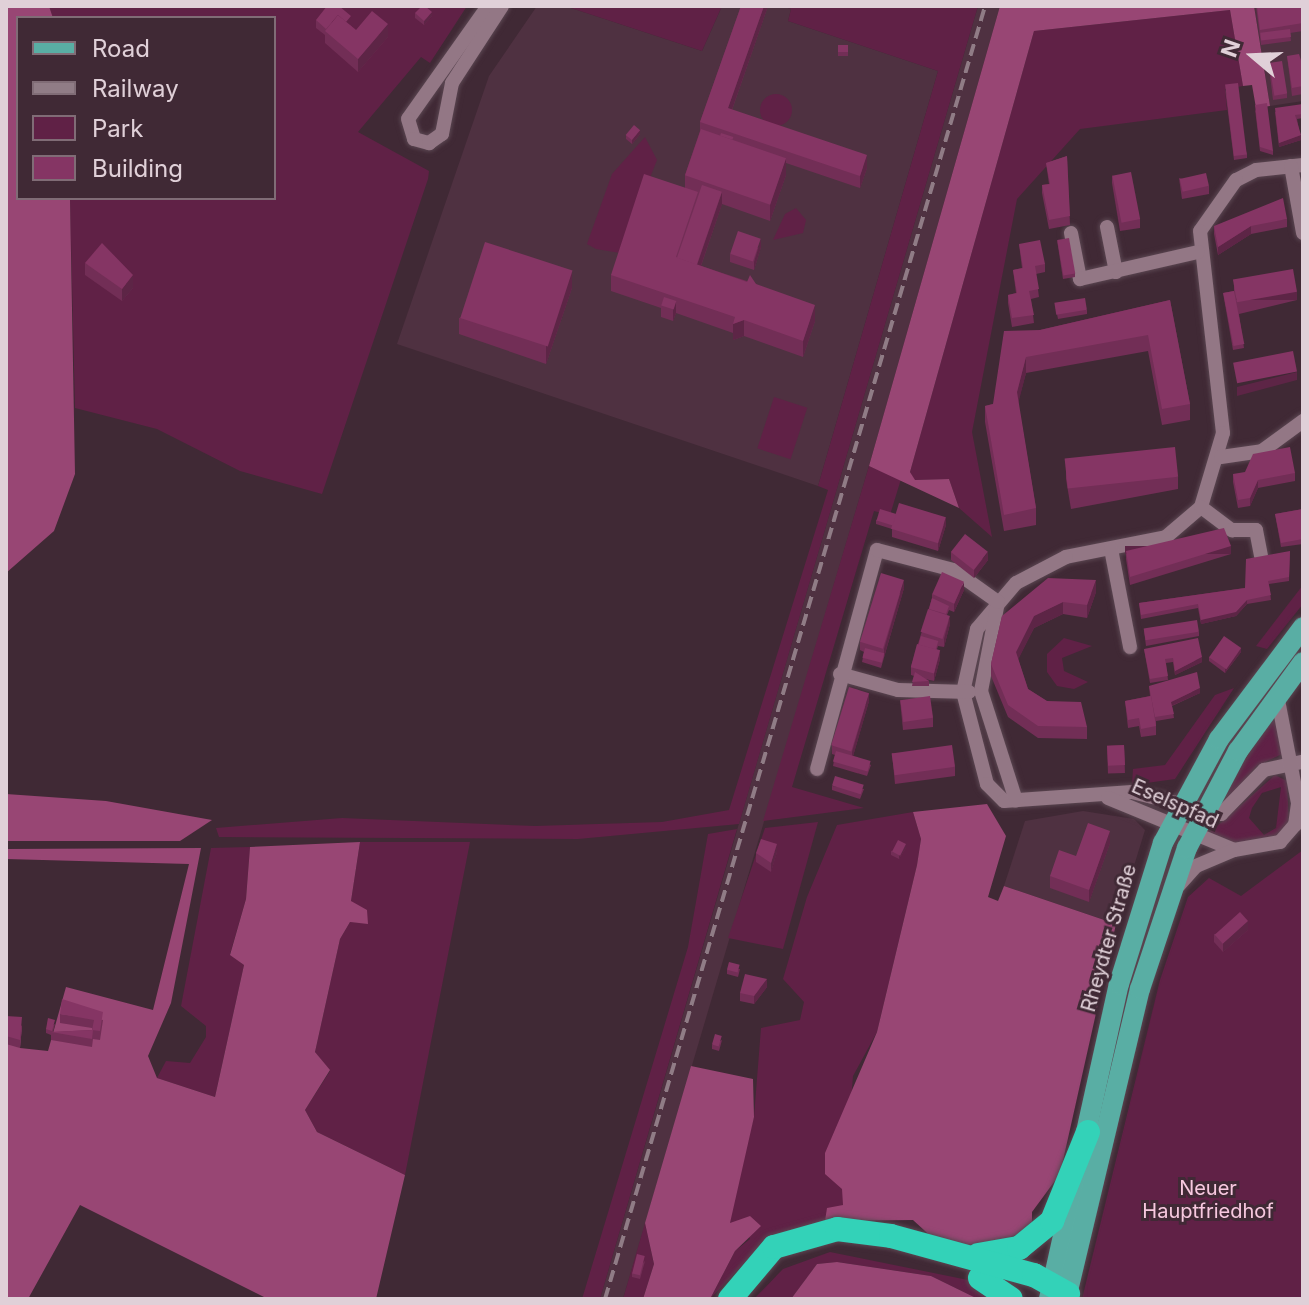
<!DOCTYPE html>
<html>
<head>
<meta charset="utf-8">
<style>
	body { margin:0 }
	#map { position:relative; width:1309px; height:1305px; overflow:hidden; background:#402935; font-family:Inter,sans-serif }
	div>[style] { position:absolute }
	.built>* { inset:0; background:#4f3141 }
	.green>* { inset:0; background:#602146; transform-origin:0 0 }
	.round { border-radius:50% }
	.forest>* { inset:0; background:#984674 }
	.roads { filter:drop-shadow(0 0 2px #5a4651) drop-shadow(0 0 2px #5a4651) }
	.street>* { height:14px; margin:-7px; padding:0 7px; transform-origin:7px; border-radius:7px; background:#937785 }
	.primary>* { height:20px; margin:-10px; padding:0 10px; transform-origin:10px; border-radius:10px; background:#59aea4 }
	.highway>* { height:24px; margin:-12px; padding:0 12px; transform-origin:12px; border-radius:12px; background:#33d2b8 }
	.rail>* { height:4px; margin-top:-2px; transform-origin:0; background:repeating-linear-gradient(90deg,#907c86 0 12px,transparent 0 18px) }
	.wall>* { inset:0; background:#722e56; transform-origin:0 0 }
	.shaded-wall>* { inset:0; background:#5d2546; transform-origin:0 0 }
	.building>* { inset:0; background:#853564; transform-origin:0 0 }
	span { translate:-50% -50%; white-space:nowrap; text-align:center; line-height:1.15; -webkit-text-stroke:6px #402935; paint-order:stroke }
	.street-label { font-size:20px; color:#e0d0d8 }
	.park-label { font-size:20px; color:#f7c8df }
	.frame { position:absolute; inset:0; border:8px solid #e0d0d8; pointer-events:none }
	.legend { position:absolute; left:16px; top:16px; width:260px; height:184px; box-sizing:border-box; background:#402935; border:2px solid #806c76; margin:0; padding:10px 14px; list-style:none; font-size:24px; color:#e0d0d8 }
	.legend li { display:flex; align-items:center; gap:16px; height:40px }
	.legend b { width:40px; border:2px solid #806c76 }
	.north { position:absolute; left:1213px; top:16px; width:80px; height:80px; -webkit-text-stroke:6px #402935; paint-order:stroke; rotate:289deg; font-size:22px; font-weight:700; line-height:32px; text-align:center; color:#e0d0d8 }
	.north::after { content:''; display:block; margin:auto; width:28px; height:36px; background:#e0d0d8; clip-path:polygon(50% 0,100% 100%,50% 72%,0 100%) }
</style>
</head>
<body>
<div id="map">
	<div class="built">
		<div style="clip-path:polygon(537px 6px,565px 6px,702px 51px,722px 6px,783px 6px,791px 9px,788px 21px,938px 71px,818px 486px,397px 344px,489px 76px)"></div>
		<div style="clip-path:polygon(978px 6px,1000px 6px,869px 466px,623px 1299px,600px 1299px)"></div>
		<div style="clip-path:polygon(1254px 6px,1303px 6px,1303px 101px,1270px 106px)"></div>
		<div style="clip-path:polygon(1083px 811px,1134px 819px,1145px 830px,1116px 924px,1004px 886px,1025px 821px)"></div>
	</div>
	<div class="green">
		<div style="clip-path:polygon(49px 6px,467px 6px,430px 63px,421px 57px,358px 132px,429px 171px,428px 179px,322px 494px,240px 471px,157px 429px,75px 408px,70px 198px,274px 198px,274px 18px,53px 18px)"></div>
		<div style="clip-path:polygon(565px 6px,722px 6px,702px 51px)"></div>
		<div style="clip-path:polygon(783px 6px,978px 6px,739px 824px,578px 839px,219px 837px,216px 828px,342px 818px,535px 826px,662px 822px,729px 810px,828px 490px,818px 486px,938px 71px,788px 21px,791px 9px)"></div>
		<div style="clip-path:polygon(1230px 10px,1243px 86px,1225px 89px,1227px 110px,1080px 129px,1017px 199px,972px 432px,992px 537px,959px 508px,949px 479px,914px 480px,910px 472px,1034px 31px)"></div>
		<div class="round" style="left:760px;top:94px;width:32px;height:32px"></div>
		<div style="clip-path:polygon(645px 137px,657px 160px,620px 253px,596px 249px,587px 244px,612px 174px)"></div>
		<div style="clip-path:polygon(796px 208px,806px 220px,803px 233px,773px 240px,785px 214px)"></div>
		<div style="left:774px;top:397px;width:35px;height:54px;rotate:18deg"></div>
		<div style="clip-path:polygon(869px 466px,901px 479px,890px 515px,874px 511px,792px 787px,864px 808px,763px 821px)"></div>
		<div style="clip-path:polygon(1303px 585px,1303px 604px,1267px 649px,1256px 646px)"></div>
		<div style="clip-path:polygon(1064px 638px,1092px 646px,1062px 658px,1064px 671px,1088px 682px,1074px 689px,1057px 686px,1047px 672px,1047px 654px)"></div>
		<div style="clip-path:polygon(1234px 688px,1175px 779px,1132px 785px,1133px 769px,1165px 765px,1215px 695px)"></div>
		<div style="clip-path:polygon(1277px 714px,1282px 754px,1257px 766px,1220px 808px,1227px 785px)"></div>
		<div style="clip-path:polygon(evenodd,1275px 775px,1287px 781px,1289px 825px,1274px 838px,1238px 845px,1209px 833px,1275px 775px,1281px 787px,1276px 828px,1264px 835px,1249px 818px,1252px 808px,1262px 793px,1281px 787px)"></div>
		<div style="clip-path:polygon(913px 812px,921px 839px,917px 865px,877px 1032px,853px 1076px,843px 1205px,825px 1221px,767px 1239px,710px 1299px,735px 1251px,750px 1239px,744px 1224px,730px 1223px,731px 1200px,754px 1117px,761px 1028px,800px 1020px,804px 1002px,783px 979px,807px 897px,837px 825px)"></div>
		<div style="clip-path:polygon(818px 822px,783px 949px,728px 938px,765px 828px)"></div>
		<div style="clip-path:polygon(737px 829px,600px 1299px,582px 1299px,688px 947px,708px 834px)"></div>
		<div style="clip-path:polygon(360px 842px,470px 842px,405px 1175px,317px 1132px,305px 1110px,330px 1071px,315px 1052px,340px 939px,350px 922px,368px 923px,351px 901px)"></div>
		<div style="clip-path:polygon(250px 847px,246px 899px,230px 954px,244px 965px,215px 1097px,157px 1078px,166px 1061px,190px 1063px,206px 1037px,206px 1026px,181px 1006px,211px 848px)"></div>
		<div style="clip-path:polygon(1303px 850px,1303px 1299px,1082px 1299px,1160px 980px,1188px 897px,1209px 878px,1241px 896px)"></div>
		<div style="clip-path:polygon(645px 1223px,654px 1264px,643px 1299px,623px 1299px)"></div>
		<div style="clip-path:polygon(830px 1252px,968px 1280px,1003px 1299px,978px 1299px,931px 1276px,837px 1262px,817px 1264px,791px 1299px,754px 1299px,783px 1269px)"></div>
	</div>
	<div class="forest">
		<div style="clip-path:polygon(6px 6px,49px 6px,53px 18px,18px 18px,18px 198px,70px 198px,75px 474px,54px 531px,6px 573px)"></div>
		<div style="clip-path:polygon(1000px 6px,1254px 6px,1270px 106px,1256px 108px,1252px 85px,1243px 86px,1230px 10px,1034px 31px,910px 472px,915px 480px,949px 479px,959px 508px,869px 466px)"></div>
		<div style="clip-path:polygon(6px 794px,106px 801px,212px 820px,180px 841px,6px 841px)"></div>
		<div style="clip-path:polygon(987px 804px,1006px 836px,988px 897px,998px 901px,1004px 886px,1116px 924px,1060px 1174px,1032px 1212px,1032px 1229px,982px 1248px,937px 1242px,913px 1220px,825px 1221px,827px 1208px,843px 1205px,842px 1189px,825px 1174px,825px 1153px,877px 1032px,917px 865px,921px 839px,913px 812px)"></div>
		<div style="clip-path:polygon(360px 842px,351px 901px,367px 910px,368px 924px,350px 922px,340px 939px,315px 1052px,330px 1070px,305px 1110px,317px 1132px,405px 1175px,376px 1299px,268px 1299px,80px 1205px,28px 1299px,6px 1299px,6px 1024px,22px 1026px,20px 1048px,48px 1051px,66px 987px,153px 1010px,189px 864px,6px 859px,6px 849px,201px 848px,171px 1003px,148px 1056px,157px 1078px,215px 1097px,244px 965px,230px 955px,246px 899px,250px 847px)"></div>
		<div style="clip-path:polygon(691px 1066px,753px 1079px,754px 1117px,730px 1223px,750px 1216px,761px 1226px,735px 1251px,710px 1299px,643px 1299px,654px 1264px,645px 1223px)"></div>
		<div style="clip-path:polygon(837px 1262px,931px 1276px,978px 1299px,791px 1299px,817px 1264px)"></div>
	</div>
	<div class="roads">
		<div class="street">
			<div style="left:488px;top:6px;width:138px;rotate:125.3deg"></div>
			<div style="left:408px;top:119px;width:21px;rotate:73deg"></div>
			<div style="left:414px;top:139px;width:16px;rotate:15deg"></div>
			<div style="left:429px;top:143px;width:16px;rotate:-35deg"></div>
			<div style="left:442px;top:134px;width:52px;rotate:-78.9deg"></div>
			<div style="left:452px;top:83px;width:92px;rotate:-57deg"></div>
			<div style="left:1303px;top:165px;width:47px;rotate:173.9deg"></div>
			<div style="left:1256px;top:170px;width:22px;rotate:153deg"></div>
			<div style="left:1236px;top:180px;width:62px;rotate:125.2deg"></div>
			<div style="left:1200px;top:231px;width:203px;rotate:83.5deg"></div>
			<div style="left:1223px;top:433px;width:77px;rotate:106.6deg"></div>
			<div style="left:1201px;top:507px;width:46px;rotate:139.4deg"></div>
			<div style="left:1166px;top:537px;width:102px;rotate:168.7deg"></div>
			<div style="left:1066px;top:557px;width:56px;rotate:152.5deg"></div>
			<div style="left:1016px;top:583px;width:60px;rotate:130.3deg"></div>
			<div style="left:977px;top:629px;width:65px;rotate:102.5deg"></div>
			<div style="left:963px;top:692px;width:95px;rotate:75.4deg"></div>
			<div style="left:987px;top:784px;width:24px;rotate:45deg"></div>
			<div style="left:1004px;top:801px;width:128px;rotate:-4deg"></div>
			<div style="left:1132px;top:792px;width:92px;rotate:13.9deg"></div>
			<div style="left:1221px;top:814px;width:62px;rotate:-45.7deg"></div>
			<div style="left:1264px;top:770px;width:40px;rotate:-12deg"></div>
			<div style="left:1291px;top:166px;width:68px;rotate:79.8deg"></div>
			<div style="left:1107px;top:227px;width:46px;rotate:78.7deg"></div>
			<div style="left:1071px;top:233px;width:47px;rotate:78.9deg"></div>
			<div style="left:1080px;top:279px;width:121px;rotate:-12.9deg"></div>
			<div style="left:1221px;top:457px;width:41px;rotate:-8.3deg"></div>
			<div style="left:1262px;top:451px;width:51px;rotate:-36.2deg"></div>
			<div style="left:1201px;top:507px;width:39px;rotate:37deg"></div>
			<div style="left:1232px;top:530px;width:24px"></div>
			<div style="left:1256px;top:530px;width:26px;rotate:79deg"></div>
			<div style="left:1111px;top:549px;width:100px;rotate:79deg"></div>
			<div style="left:998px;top:602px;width:91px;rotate:100.8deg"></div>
			<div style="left:981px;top:691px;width:115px;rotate:72.3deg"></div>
			<div style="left:840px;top:674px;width:60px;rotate:15.4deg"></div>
			<div style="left:898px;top:690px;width:71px;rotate:1.6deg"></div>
			<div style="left:817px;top:769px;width:227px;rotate:-74.7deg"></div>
			<div style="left:877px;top:550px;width:79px;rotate:14.7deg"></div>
			<div style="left:953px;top:570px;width:55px;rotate:35.4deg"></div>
			<div style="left:1108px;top:798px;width:136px;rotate:22.4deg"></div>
			<div style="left:1234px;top:850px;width:47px;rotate:-9.9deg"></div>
			<div style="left:1280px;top:842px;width:23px;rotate:-49deg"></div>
			<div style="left:1295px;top:825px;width:22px;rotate:-82deg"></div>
			<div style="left:1298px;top:803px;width:110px;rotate:-101deg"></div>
			<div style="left:1179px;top:885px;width:25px;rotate:-48deg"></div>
			<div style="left:1196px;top:866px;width:41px;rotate:-22.8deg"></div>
		</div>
		<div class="primary">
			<div style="left:1049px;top:1299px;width:323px;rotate:-77.5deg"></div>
			<div style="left:1119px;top:984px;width:148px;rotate:-72.7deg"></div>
			<div style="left:1163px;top:843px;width:118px;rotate:-61.7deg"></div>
			<div style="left:1219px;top:739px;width:140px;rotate:-53.1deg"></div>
			<div style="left:1066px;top:1299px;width:319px;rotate:-76.6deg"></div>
			<div style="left:1140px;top:989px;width:149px;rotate:-71.6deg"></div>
			<div style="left:1187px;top:848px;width:110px;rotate:-62.3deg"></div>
			<div style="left:1238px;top:751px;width:110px;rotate:-53.9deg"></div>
		</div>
		<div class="highway">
			<div style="left:978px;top:1255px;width:42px;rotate:-9.7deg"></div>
			<div style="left:1019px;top:1248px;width:43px;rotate:-39.3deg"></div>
			<div style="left:1052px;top:1221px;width:96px;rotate:-68deg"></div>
			<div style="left:980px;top:1278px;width:37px;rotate:34deg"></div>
			<div style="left:730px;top:1299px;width:68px;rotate:-49.8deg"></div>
			<div style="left:774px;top:1247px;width:66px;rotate:-15.9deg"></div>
			<div style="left:837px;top:1229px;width:54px;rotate:7.4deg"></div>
			<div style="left:891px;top:1236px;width:148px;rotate:15.3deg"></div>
			<div style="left:1034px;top:1275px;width:39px;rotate:29deg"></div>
		</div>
	</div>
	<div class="rail">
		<div style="left:605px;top:1299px;width:1348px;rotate:-73.62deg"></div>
	</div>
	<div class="wall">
		<div style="clip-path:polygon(741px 6px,768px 6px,732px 110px,867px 168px,860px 188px,786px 163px,786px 175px,770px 221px,722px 204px,701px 266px,756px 284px,815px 321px,803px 357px,744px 336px,733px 340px,733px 333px,676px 313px,673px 321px,661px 317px,661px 308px,611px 291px,611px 275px,685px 188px,685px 175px,700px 131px,700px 122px)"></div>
		<div style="clip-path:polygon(1256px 6px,1303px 6px,1303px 31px,1290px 33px,1291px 41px,1261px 45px)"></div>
		<div style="clip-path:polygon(415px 13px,432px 16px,424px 25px,415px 18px)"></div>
		<div style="clip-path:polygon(316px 20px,351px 25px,350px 25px,356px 30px,388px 37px,358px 72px,325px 43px,325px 35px,316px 28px)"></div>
		<div style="left:838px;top:45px;width:10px;height:11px"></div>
		<div style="clip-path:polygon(1287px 56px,1303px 67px,1303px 94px,1292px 96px)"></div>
		<div style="clip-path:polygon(1269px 67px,1287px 94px,1287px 98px,1273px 100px)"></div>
		<div style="clip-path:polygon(1225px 89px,1247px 154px,1247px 158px,1234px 160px)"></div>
		<div style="clip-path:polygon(1303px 104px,1303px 118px,1297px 119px,1301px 140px,1279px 147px,1275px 112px)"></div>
		<div style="clip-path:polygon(1255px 109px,1273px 151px,1273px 155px,1260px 151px)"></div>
		<div style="clip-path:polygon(640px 134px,632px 144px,626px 139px,626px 135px)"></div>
		<div style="clip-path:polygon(1067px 156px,1070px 225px,1049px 229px,1042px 193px,1042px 185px,1049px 184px,1046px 163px)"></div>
		<div style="clip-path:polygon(1112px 175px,1140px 219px,1140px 228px,1120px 231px,1112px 183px)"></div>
		<div style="clip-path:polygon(1179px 178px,1209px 186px,1209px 194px,1182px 199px)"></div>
		<div style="clip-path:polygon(1287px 219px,1287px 227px,1251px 234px,1218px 255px,1214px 234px,1214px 226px)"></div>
		<div style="clip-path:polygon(1057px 240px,1075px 273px,1075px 277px,1063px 279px)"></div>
		<div style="clip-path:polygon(1019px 244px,1045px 264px,1045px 272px,1036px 274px,1039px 297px,1031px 299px,1034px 323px,1012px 327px,1008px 303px,1008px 295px,1016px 293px,1013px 270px,1022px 268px)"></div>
		<div style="clip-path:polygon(761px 247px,754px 270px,730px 262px,730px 254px)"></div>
		<div style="clip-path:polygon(85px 263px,133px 288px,122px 301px,85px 275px)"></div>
		<div style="clip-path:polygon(1234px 285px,1297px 300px,1239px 314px,1244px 348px,1233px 350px,1223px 293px,1234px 291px)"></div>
		<div style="clip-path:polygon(572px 288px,546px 364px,459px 334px,459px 318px)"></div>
		<div style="clip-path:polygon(1170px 300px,1190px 404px,1190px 420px,1162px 425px,1148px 351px,1026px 373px,1018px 402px,1036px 508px,1036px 525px,1004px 531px,985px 422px,985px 406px,993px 404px,1040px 330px)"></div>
		<div style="clip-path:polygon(1055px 304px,1087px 310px,1087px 314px,1058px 319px)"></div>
		<div style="clip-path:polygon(1066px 467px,1178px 477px,1178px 489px,1071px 509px,1066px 479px)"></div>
		<div style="clip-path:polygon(1295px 473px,1295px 481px,1258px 488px,1250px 506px,1238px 508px,1233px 482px,1233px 474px)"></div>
		<div style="clip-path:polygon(1303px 509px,1303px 544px,1281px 547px,1275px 514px)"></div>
		<div style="clip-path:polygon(896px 514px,946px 525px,938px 551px,892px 537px,892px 529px,876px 524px,876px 520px)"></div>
		<div style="clip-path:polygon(1126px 551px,1231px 554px,1130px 585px,1126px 559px)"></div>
		<div style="clip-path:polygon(1290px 551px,1289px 581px,1269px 584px,1271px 600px,1247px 604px,1236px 616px,1201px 624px,1198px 608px,1141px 619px,1139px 603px,1245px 588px)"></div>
		<div style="clip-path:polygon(951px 552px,988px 560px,974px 578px,951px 560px)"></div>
		<div style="clip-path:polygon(904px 588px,881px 668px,862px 662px,864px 652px,860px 650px,860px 642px)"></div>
		<div style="clip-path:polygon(964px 590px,954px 612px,949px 610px,947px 615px,950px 624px,944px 647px,938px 646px,937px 649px,940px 659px,934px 681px,925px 679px,929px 681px,929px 686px,912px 686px,914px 676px,911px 675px,911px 667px,932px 598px,932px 594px)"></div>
		<div style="clip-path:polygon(1096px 592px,1087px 618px,1063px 614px,1034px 628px,1018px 659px,1028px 689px,1087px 727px,1087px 739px,1038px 738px,1008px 717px,991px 676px,991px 664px,1002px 616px)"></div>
		<div style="clip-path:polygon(1144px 630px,1199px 632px,1199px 636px,1146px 646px)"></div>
		<div style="clip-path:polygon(1144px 649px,1202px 662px,1175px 675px,1173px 662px,1166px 663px,1168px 680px,1150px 683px)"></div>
		<div style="clip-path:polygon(1241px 652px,1225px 673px,1209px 661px,1209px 657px)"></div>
		<div style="clip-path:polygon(1149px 686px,1200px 693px,1172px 706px,1174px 718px,1156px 721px,1156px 735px,1141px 737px,1139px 726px,1128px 728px,1125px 701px,1150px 696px)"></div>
		<div style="clip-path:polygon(900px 700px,933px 718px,933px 727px,903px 730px)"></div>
		<div style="clip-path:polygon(869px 701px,853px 756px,871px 765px,867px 776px,833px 766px,835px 755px,832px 754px,832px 746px)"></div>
		<div style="left:1124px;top:745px;width:28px;height:17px;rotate:88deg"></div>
		<div style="clip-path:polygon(892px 753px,955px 767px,955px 776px,895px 784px)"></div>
		<div style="clip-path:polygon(832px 786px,864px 789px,860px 799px,832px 790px)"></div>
		<div style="clip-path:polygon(1110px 843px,1089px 902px,1050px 888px,1050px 876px)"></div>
		<div style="clip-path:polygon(906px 848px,899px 859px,891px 855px,891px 851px)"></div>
		<div style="clip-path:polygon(777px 852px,771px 872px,756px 862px,756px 853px)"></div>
		<div style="clip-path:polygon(1248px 930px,1223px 952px,1214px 942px,1214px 934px)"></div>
		<div style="clip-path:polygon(740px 969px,738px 977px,727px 974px,727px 970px)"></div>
		<div style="clip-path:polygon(767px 987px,754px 1004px,740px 1001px,740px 993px)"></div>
		<div style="clip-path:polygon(60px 1014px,103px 1020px,100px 1040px,93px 1039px,92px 1047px,51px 1040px,51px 1035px,46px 1033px,46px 1029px,55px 1024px,53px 1032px,92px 1030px,92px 1028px,60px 1023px)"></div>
		<div style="clip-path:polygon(6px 1016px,22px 1026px,20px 1048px,6px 1044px)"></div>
		<div style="clip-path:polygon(722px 1040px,719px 1051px,712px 1049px,712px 1045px)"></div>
		<div style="clip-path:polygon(645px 1261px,640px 1279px,632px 1277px,632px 1273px)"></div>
	</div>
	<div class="shaded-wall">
		<div style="clip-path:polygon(764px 6px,768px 6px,728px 121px,728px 108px)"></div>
		<div style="clip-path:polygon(432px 12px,432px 16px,424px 25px,424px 21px)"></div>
		<div style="clip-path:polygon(388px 24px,388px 37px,358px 72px,358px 59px)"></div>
		<div style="clip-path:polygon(640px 130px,640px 134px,632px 144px,632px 140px)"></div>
		<div style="clip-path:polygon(1301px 135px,1301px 140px,1279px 147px,1279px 143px)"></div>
		<div style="clip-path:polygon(867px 155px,867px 168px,860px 188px,860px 176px)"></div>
		<div style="clip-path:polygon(786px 158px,786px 175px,770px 221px,770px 204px)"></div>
		<div style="clip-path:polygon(722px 192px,722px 204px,696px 280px,696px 268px)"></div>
		<div style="clip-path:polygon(1251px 226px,1251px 234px,1218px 255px,1218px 247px)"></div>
		<div style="clip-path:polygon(761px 239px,761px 247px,754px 270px,754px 262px)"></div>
		<div style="clip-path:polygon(572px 271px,572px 288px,546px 364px,546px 347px)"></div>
		<div style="clip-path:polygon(133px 275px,133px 288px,122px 301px,122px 289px)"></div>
		<div style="left:1297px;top:292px;width:8px;height:61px;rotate:90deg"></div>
		<div style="clip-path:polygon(676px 301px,676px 313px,673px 321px,673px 309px)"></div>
		<div style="clip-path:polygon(815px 305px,815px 321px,803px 357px,803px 341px)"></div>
		<div style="clip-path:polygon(744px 320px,744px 336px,733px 340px,733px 324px)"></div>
		<div style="clip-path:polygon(1026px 357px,1026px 373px,1017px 408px,1017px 392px)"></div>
		<div style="clip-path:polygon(1297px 372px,1297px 380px,1237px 396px,1237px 387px)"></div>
		<div style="clip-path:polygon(1258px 480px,1258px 488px,1250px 506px,1250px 498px)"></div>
		<div style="clip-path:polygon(946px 517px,946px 525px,938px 551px,938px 543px)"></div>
		<div style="left:1231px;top:546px;width:8px;height:106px;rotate:90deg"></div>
		<div style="clip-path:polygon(988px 552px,988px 560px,974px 578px,974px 570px)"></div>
		<div style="clip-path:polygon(904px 580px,904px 588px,884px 657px,884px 649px)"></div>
		<div style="clip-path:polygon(1096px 580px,1096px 592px,1087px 618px,1087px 605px)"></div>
		<div style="clip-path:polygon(964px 582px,964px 590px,954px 612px,954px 604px)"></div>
		<div style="clip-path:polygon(1247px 600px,1247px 604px,1236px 616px,1201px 624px,1201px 620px)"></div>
		<div style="clip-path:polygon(1063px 602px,1063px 614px,1034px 628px,1016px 664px,1016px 652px,1034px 616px)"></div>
		<div style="clip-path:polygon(950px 616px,950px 624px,944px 647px,944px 639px)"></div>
		<div style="clip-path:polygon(1241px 648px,1241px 652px,1225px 673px,1225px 669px)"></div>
		<div style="clip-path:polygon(940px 650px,940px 659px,934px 681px,934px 673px)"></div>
		<div style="clip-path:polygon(1202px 657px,1202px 662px,1175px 675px,1175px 671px)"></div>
		<div style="clip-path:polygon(1200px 688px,1200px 693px,1171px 706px,1171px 702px)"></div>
		<div style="clip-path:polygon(869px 693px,869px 701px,852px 760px,852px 752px)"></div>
		<div style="clip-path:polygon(1110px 831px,1110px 843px,1089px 902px,1089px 890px)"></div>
		<div style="clip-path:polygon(777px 844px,777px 852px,771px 872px,771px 863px)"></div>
		<div style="clip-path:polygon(906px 844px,906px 848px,899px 859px,899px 855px)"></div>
		<div style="clip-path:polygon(1248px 921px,1248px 930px,1223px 952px,1223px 943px)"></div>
		<div style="clip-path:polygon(767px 979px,767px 987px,754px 1004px,754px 996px)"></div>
	</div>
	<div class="building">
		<div style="clip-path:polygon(327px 6px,339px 6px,351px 16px,346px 22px,338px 15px,326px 29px,316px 20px)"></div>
		<div style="clip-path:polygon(422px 6px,425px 6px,432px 12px,424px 21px,415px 13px)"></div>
		<div style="clip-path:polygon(741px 6px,764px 6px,728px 108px,867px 155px,860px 176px,700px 122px)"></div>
		<div style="clip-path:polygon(1257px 6px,1303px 6px,1303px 23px,1260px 30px)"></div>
		<div style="clip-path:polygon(372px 11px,388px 24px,358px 59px,325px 31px,338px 15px,356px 30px)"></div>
		<div style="left:1290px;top:29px;width:8px;height:30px;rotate:83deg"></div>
		<div style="left:838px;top:45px;width:10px;height:7px"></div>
		<div style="clip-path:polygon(1299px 54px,1303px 67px,1303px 86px,1292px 88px,1287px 56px)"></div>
		<div style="left:1282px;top:61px;width:33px;height:13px;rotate:81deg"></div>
		<div style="left:1238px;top:83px;width:72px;height:13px;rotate:83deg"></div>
		<div style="clip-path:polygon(1267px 103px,1273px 151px,1260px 147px,1255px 105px)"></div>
		<div style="clip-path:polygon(1303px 104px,1303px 114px,1295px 115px,1301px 135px,1279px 143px,1275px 108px)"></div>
		<div style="left:634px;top:125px;width:8px;height:13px;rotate:40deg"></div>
		<div style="left:701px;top:129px;width:90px;height:49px;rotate:19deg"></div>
		<div style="left:721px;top:133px;width:13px;height:3px;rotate:18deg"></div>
		<div style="clip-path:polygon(1067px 156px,1070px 216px,1049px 220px,1042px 185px,1050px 184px,1046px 163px)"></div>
		<div style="left:1131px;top:172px;width:48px;height:19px;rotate:79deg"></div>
		<div style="left:1206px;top:173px;width:13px;height:27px;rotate:77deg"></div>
		<div style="clip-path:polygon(644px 174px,698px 192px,676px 257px,747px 282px,750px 275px,756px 284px,815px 305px,803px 341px,744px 320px,733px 324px,735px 317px,611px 275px)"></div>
		<div style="left:702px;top:185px;width:21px;height:77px;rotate:19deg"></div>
		<div style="clip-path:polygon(1283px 198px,1287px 219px,1251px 226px,1218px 247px,1214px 226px)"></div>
		<div style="left:738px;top:231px;width:24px;height:24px;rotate:19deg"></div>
		<div style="left:1069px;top:238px;width:36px;height:12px;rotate:80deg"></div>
		<div style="clip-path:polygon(1040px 240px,1045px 264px,1035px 266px,1039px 289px,1029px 291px,1034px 315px,1012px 318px,1008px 295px,1017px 293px,1013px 270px,1023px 268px,1019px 244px)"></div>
		<div style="left:485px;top:242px;width:92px;height:80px;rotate:18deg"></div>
		<div style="clip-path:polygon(102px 243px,133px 275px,122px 289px,85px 263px)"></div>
		<div style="left:1293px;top:269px;width:23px;height:61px;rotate:80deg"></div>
		<div style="left:1234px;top:291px;width:54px;height:11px;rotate:79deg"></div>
		<div style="left:664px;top:297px;width:13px;height:9px;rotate:18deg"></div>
		<div style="left:1085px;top:298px;width:12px;height:31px;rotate:81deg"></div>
		<div style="clip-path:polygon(1170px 300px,1190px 404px,1162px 409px,1148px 335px,1026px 357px,1017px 392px,1036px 508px,1004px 515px,985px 406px,993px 404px,1004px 331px,1040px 330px)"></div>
		<div style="left:1293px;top:351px;width:21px;height:61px;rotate:79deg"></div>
		<div style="left:1175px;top:447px;width:30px;height:111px;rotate:84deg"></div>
		<div style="clip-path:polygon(1290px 447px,1295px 473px,1258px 480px,1250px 498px,1238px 500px,1233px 474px,1245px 472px,1253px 454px)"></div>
		<div style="left:899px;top:503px;width:49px;height:27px;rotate:17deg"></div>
		<div style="left:880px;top:509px;width:17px;height:12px;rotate:17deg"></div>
		<div style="clip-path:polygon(1303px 509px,1303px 539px,1281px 543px,1275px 514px)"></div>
		<div style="clip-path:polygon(1224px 528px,1231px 546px,1130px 577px,1126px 551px)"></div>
		<div style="left:965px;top:534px;width:29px;height:23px;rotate:38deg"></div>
		<div style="clip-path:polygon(1290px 551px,1289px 577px,1268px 581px,1271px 595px,1247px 600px,1236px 612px,1201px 620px,1198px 604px,1141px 615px,1139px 603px,1245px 588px,1246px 559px)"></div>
		<div style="left:942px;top:572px;width:24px;height:24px;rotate:24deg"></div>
		<div style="left:881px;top:573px;width:24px;height:72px;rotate:17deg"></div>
		<div style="clip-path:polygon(1048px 578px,1096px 580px,1087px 605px,1063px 602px,1034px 616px,1016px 652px,1028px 689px,1047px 701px,1081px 702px,1087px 727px,1038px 726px,1008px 705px,991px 664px,1002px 616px)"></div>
		<div style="clip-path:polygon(932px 598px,949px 606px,946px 614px,929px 609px)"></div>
		<div style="left:928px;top:609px;width:23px;height:24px;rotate:18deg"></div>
		<div style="left:1197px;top:620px;width:12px;height:54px;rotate:81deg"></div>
		<div style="left:921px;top:636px;width:18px;height:9px;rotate:16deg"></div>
		<div style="left:1224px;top:636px;width:21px;height:26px;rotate:35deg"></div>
		<div style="clip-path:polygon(1198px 638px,1202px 657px,1175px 671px,1173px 658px,1165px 659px,1168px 676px,1150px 679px,1144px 649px)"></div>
		<div style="left:917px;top:644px;width:24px;height:24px;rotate:15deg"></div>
		<div style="left:865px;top:648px;width:20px;height:10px;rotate:15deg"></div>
		<div style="clip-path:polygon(915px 672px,929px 681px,912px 682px)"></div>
		<div style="clip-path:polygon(1197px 672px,1200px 688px,1171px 702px,1174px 714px,1155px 717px,1149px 686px)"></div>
		<div style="left:849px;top:687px;width:21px;height:61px;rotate:17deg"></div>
		<div style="left:930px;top:696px;width:22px;height:30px;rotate:82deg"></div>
		<div style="clip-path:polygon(1151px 696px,1156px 726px,1141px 729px,1139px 718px,1128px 720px,1125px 701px)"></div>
		<div style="left:952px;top:745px;width:22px;height:61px;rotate:82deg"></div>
		<div style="left:1124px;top:745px;width:20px;height:17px;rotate:87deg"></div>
		<div style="left:836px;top:751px;width:36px;height:11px;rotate:16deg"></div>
		<div style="left:835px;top:776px;width:30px;height:10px;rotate:17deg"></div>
		<div style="clip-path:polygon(1088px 823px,1110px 831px,1089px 890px,1050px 876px,1059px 850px,1076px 856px)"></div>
		<div style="clip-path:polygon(761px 839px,777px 844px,771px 863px,756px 853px)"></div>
		<div style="left:898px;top:840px;width:9px;height:13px;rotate:27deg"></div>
		<div style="left:1240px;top:912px;width:12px;height:34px;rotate:48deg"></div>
		<div style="left:729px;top:962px;width:11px;height:8px;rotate:15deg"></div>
		<div style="clip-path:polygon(745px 974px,767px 979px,754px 996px,740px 993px)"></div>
		<div style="clip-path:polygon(62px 999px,103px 1012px,100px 1031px,92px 1030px,94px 1020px,60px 1014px)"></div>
		<div style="clip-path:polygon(6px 1016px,22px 1017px,20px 1040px,6px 1036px)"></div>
		<div style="clip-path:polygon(48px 1018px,55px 1020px,52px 1031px,46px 1029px)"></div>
		<div style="clip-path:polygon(93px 1030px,92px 1039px,51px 1032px)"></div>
		<div style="left:715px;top:1034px;width:7px;height:11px;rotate:16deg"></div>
		<div style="left:637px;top:1254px;width:8px;height:20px;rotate:14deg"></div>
	</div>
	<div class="street-label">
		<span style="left:1175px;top:804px;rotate:24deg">Eselspfad</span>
		<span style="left:1109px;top:938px;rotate:-74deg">Rheydter Straße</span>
	</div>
	<div class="park-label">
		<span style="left:1208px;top:1200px">Neuer<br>Hauptfriedhof</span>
	</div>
	<div class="frame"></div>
	<ul class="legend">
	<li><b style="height:10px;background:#59aea4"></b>Road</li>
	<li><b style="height:10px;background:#907c86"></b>Railway</li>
	<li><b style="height:22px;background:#602146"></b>Park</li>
	<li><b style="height:22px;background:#853564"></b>Building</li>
	</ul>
	<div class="north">N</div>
</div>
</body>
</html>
